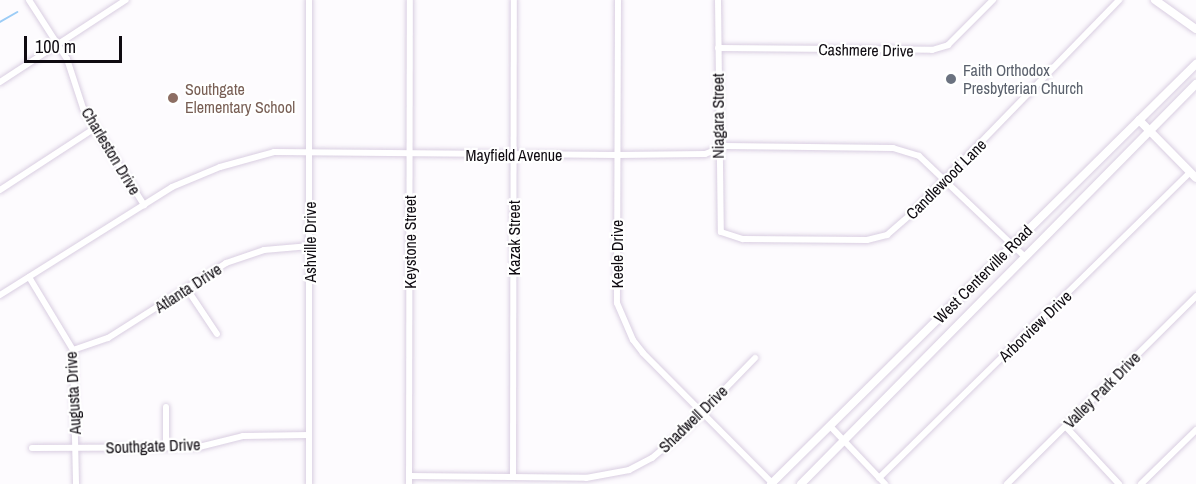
<!DOCTYPE html>
<html>
<head>
<meta charset="utf-8">
<style>
	body { margin:0 }
	#map { position:relative; width:1196px; height:484px; overflow:hidden; background:#fdfbfe; font-family:"Archivo Narrow",sans-serif }
	div>[style] { position:absolute }
	.stream>* { height:2px; margin:-1px; padding:0 1px; transform-origin:1px; border-radius:1px; background:#9cccf6 }
	.roads { filter:drop-shadow(0 0 2px #d9cee1) drop-shadow(0 0 2px #d9cee1) }
	.minor>* { height:6px; margin:-3px; padding:0 3px; transform-origin:3px; border-radius:3px; background:#fff }
	.tertiary>* { height:8px; margin:-4px; padding:0 4px; transform-origin:4px; border-radius:4px; background:#fff }
	.secondary>* { height:8px; margin:-4px; padding:0 4px; transform-origin:4px; border-radius:4px; background:#fff }
	.dots>* { width:16px; height:16px; translate:-50% -50%; box-sizing:border-box; border:3px solid #fff; border-radius:50% }
	span { translate:-50% -50%; white-space:nowrap; text-align:center; line-height:1.15; -webkit-text-stroke:4.5px #fff; paint-order:stroke }
	.street-label { font-size:16px; color:#0f0b11 }
	.worship-label { font-size:16px; color:#5b616d }
	.left { translate:0 -50%; text-align:left }
	.education-label { font-size:16px; color:#785e54 }
	.scale { position:absolute; left:24px; top:36px; width:98px; height:27px; box-sizing:border-box; border:3px solid #0f0b11; border-top:0; padding-left:8px; font-size:18px; line-height:21px; white-space:nowrap; color:#0f0b11; -webkit-text-stroke:4px #fff; paint-order:stroke }
</style>
</head>
<body>
<div id="map">
	<div class="stream">
		<div style="left:0;top:22px;width:20px;rotate:-30deg"></div>
	</div>
	<div class="roads">
		<div class="minor">
			<div style="left:29px;top:0;width:70px;rotate:57.2deg"></div>
			<div style="left:67px;top:59px;width:52px;rotate:71.9deg"></div>
			<div style="left:83px;top:108px;width:115px;rotate:57.8deg"></div>
			<div style="left:618px;top:0;width:303px;rotate:90.2deg"></div>
			<div style="left:617px;top:303px;width:40px;rotate:66.6deg"></div>
			<div style="left:633px;top:340px;width:16px;rotate:52deg"></div>
			<div style="left:643px;top:353px;width:185px;rotate:45.2deg"></div>
			<div style="left:718px;top:0;width:232px;rotate:89.3deg"></div>
			<div style="left:721px;top:232px;width:23px;rotate:18deg"></div>
			<div style="left:743px;top:239px;width:124px;rotate:0.5deg"></div>
			<div style="left:867px;top:240px;width:21px;rotate:-14deg"></div>
			<div style="left:887px;top:235px;width:35px;rotate:-41deg"></div>
			<div style="left:913px;top:212px;width:296px;rotate:-45.8deg"></div>
			<div style="left:718px;top:48px;width:214px;rotate:0.5deg"></div>
			<div style="left:932px;top:50px;width:17px;rotate:-17deg"></div>
			<div style="left:948px;top:45px;width:64px;rotate:-45deg"></div>
			<div style="left:0;top:82px;width:150px;rotate:-33.1deg"></div>
			<div style="left:0;top:190px;width:113px;rotate:-33.1deg"></div>
			<div style="left:29px;top:277px;width:85px;rotate:58.9deg"></div>
			<div style="left:73px;top:350px;width:134px;rotate:88.7deg"></div>
			<div style="left:187px;top:289px;width:54px;rotate:56.3deg"></div>
			<div style="left:0;top:295px;width:203px;rotate:-32.1deg"></div>
			<div style="left:172px;top:187px;width:52px;rotate:-22.6deg"></div>
			<div style="left:220px;top:167px;width:56px;rotate:-15.5deg"></div>
			<div style="left:274px;top:152px;width:344px;rotate:0.5deg"></div>
			<div style="left:618px;top:155px;width:87px;rotate:-0.7deg"></div>
			<div style="left:705px;top:154px;width:22px;rotate:-21deg"></div>
			<div style="left:726px;top:146px;width:167px;rotate:0.7deg"></div>
			<div style="left:893px;top:148px;width:27px;rotate:17deg"></div>
			<div style="left:919px;top:156px;width:144px;rotate:43.6deg"></div>
			<div style="left:73px;top:350px;width:37px;rotate:-19deg"></div>
			<div style="left:108px;top:338px;width:140px;rotate:-32.4deg"></div>
			<div style="left:226px;top:263px;width:40px;rotate:-18.9deg"></div>
			<div style="left:264px;top:250px;width:46px;rotate:-5deg"></div>
			<div style="left:166px;top:407px;width:40px;rotate:90deg"></div>
			<div style="left:831px;top:427px;width:79px;rotate:46.5deg"></div>
			<div style="left:1066px;top:427px;width:78px;rotate:47.1deg"></div>
			<div style="left:32px;top:448px;width:167px;rotate:-0.3deg"></div>
			<div style="left:199px;top:447px;width:45px;rotate:-14deg"></div>
			<div style="left:243px;top:436px;width:66px;rotate:-0.9deg"></div>
			<div style="left:409px;top:476px;width:177px;rotate:0.6deg"></div>
			<div style="left:586px;top:478px;width:44px;rotate:-10.5deg"></div>
			<div style="left:629px;top:470px;width:26px;rotate:-28deg"></div>
			<div style="left:652px;top:458px;width:42px;rotate:-40.2deg"></div>
			<div style="left:684px;top:431px;width:102px;rotate:-45.8deg"></div>
			<div style="left:513px;top:477px;width:477px;rotate:-89.9deg"></div>
			<div style="left:879px;top:478px;width:436px;rotate:-44.5deg"></div>
			<div style="left:309px;top:484px;width:484px;rotate:-90deg"></div>
			<div style="left:409px;top:484px;width:484px;rotate:-89.9deg"></div>
			<div style="left:1007px;top:484px;width:267px;rotate:-44.8deg"></div>
			<div style="left:1141px;top:484px;width:77px;rotate:-44.5deg"></div>
		</div>
		<div class="tertiary">
			<div style="left:1155px;top:0;width:50px;rotate:35.3deg"></div>
			<div style="left:1139px;top:120px;width:81px;rotate:45.5deg"></div>
		</div>
		<div class="secondary">
			<div style="left:771px;top:484px;width:598px;rotate:-44.66deg"></div>
			<div style="left:801px;top:484px;width:562px;rotate:-45.36deg"></div>
		</div>
	</div>
	<div class="dots">
		<div style="left:951px;top:79px;background:#6b7280"></div>
		<div style="left:173px;top:98px;background:#8d6e63"></div>
	</div>
	<div class="street-label">
		<span style="left:866px;top:50px;rotate:1deg">Cashmere Drive</span>
		<span style="left:718px;top:116px;rotate:-90deg">Niagara Street</span>
		<span style="left:111px;top:151px;rotate:59deg">Charleston Drive</span>
		<span style="left:514px;top:155px">Mayfield Avenue</span>
		<span style="left:946px;top:179px;rotate:-45deg">Candlewood Lane</span>
		<span style="left:514px;top:238px;rotate:-90deg">Kazak Street</span>
		<span style="left:310px;top:242px;rotate:-90deg">Ashville Drive</span>
		<span style="left:410px;top:242px;rotate:-90deg">Keystone Street</span>
		<span style="left:617px;top:254px;rotate:-90deg">Keele Drive</span>
		<span style="left:983px;top:274px;rotate:-45deg">West Centerville Road</span>
		<span style="left:188px;top:288px;rotate:-33deg">Atlanta Drive</span>
		<span style="left:1035px;top:326px;rotate:-44deg">Arborview Drive</span>
		<span style="left:1102px;top:390px;rotate:-45deg">Valley Park Drive</span>
		<span style="left:73px;top:393px;rotate:-93deg">Augusta Drive</span>
		<span style="left:693px;top:419px;rotate:-44deg">Shadwell Drive</span>
		<span style="left:153px;top:446px;rotate:-2deg">Southgate Drive</span>
	</div>
	<div class="worship-label">
		<span class="left" style="left:963px;top:79px">Faith Orthodox<br>Presbyterian Church</span>
	</div>
	<div class="education-label">
		<span class="left" style="left:185px;top:98px">Southgate<br>Elementary School</span>
	</div>
	<div class="scale">100 m</div>
</div>
</body>
</html>
